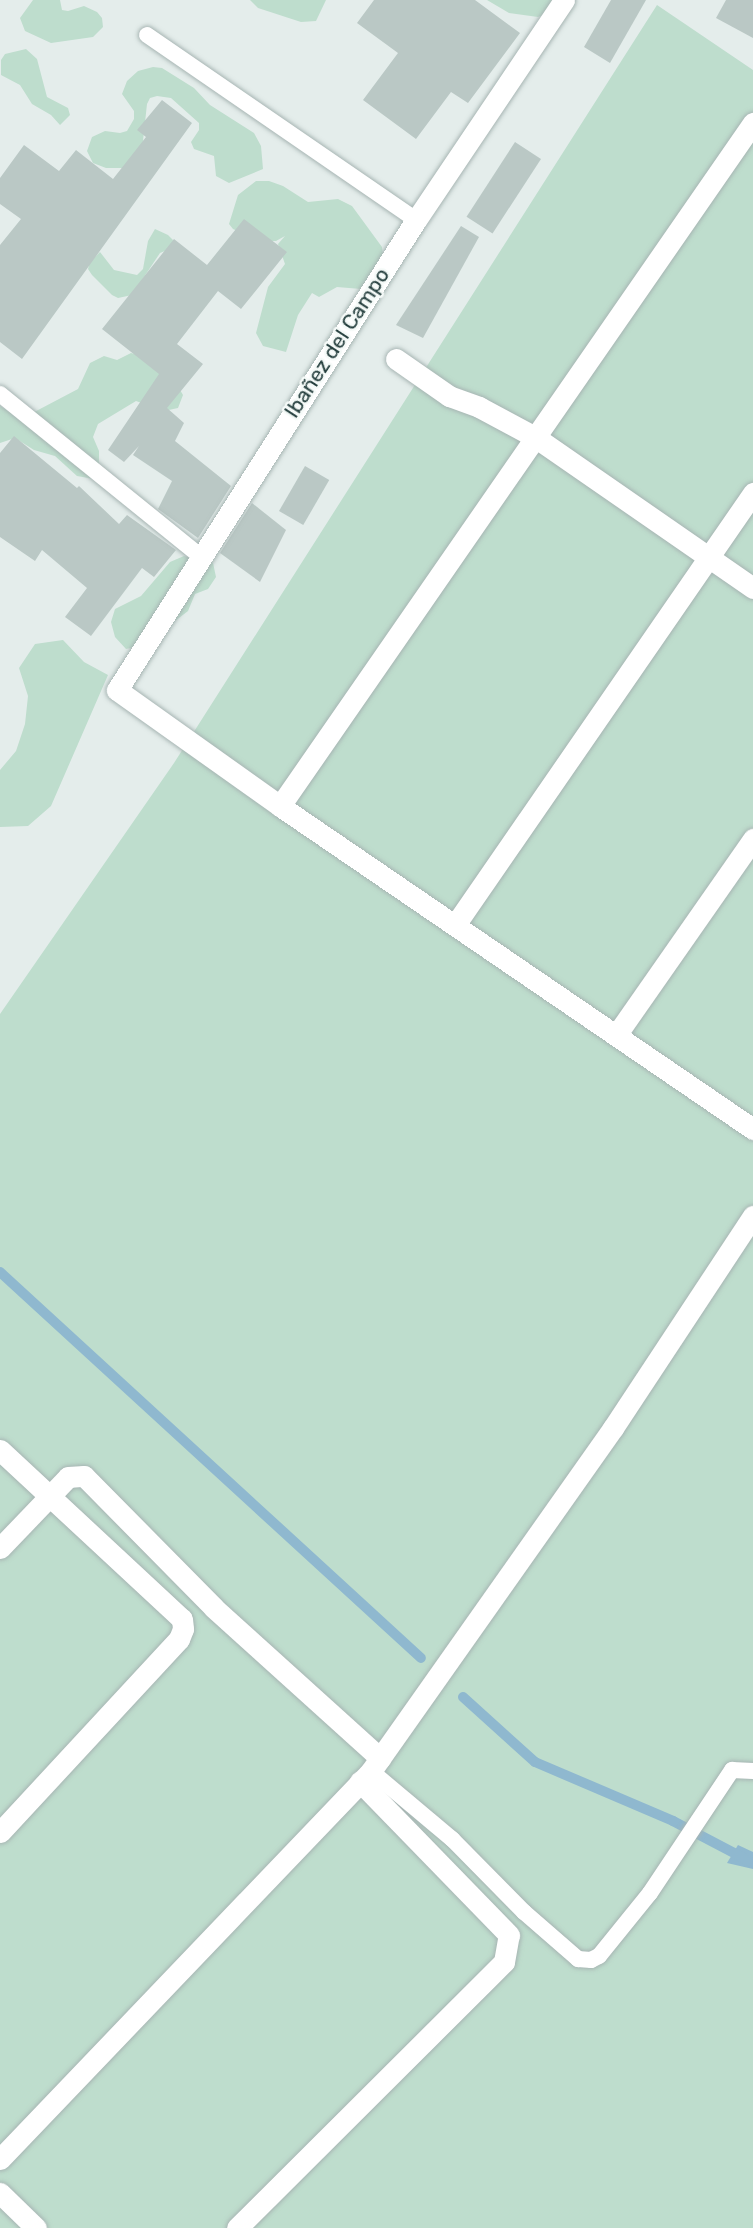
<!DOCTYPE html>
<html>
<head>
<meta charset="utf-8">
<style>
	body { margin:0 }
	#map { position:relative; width:753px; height:2228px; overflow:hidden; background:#e4edeb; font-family:Rubik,sans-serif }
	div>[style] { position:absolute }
	.green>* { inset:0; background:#beddcd }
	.water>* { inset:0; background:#8fb8cf }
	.stream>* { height:10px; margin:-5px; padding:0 5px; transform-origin:5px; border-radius:5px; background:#8fb8cf }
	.building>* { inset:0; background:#bac8c5; transform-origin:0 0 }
	.roads { filter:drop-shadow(0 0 2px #a7b5b3) drop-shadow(0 0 2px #a7b5b3) }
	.service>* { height:16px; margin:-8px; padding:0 8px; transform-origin:8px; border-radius:8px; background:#fff }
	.minor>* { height:21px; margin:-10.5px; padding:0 10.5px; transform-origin:10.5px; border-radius:10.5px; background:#fff }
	span { translate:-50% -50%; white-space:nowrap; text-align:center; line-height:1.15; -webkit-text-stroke:5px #f5faf8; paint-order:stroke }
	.street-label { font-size:21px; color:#243e3d }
</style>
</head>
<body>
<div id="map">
	<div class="green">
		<div style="clip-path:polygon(33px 0,60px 0,62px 10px,68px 11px,84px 6px,97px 12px,102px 18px,103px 27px,93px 37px,51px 43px,25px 31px,20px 18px)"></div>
		<div style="clip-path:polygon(250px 0,326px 0,316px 21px,301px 22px,258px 8px)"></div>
		<div style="clip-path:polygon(487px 0,563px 0,551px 12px,538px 17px,509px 13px)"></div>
		<div style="clip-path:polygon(657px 5px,753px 70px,753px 2228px,0 2228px,0 1014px,174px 763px)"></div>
		<div style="clip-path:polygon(26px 49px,37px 59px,47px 97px,68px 108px,70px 115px,60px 125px,51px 115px,32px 104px,20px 85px,1px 75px,1px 60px,5px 54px)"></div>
		<div style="clip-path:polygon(153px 67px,162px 68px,194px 88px,210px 105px,254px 133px,261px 146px,263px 169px,229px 183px,216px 176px,214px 156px,194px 149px,191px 142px,199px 130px,199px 123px,171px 98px,157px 96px,150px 98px,147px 104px,142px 150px,129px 168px,106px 168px,93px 163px,87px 151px,92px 137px,105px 131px,120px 133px,127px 131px,134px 119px,134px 111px,122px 94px,127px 81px,138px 71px)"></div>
		<div style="clip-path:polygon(256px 181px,269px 181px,283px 186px,308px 202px,338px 199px,352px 206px,382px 247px,383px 255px,361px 289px,337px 287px,319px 297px,312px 293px,298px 315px,286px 352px,263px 346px,256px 333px,268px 287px,285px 264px,278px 244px,285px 236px,276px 241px,261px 241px,233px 229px,229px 224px,238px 195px)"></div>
		<div style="clip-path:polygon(155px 229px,168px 235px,173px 240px,172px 248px,160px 253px,132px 295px,118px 298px,112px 295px,92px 275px,88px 269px,90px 262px,100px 252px,114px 270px,137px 275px,143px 269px,148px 241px)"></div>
		<div style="clip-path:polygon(131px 353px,144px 357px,176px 383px,183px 395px,178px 408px,164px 411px,136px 401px,98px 424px,93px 437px,99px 451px,99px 465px,94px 479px,77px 476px,55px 456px,34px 450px,15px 438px,0 443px,0 406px,21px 419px,78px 389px,90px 363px,104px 356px,117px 360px)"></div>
		<div style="clip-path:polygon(184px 556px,213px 563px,216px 577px,208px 589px,195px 594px,188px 611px,175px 621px,156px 643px,126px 649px,115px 637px,111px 622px,115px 609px,141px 596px,170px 562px)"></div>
		<div style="clip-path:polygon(63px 640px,84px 662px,108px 675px,51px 806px,28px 826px,0 827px,0 770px,16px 751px,25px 724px,28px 696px,19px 668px,35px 644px)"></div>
	</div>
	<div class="water">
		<div style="clip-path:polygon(738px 1845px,753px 1852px,753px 1869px,727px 1863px)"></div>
	</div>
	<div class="stream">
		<div style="left:0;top:1272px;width:571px;rotate:42.52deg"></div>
		<div style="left:463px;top:1697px;width:97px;rotate:42.1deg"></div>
		<div style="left:535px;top:1762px;width:150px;rotate:23.1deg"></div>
		<div style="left:673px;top:1821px;width:90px;rotate:27.7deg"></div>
	</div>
	<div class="building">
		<div style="clip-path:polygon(374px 0,475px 0,520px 33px,468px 103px,451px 92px,416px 139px,363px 100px,398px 53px,357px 23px)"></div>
		<div style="clip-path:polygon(611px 0,646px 0,610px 63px,584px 47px)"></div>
		<div style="clip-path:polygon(726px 0,753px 0,753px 38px,716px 18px)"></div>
		<div style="clip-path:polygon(162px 100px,192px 123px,22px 359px,0 342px,0 245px,21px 219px,0 204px,0 178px,24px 145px,59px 171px,76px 150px,113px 179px,146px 137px,137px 130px)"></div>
		<div style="left:515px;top:142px;width:31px;height:89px;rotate:33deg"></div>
		<div style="clip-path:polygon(244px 219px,287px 252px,241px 309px,218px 291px,177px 344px,203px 364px,167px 408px,184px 423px,175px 441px,231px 486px,198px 538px,158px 509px,172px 481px,133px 455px,139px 446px,124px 462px,108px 450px,159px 374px,102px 329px,174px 239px,207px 265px)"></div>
		<div style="clip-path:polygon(461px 226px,479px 237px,423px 338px,396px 325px)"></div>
		<div style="clip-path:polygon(14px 436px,77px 488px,79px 486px,119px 524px,127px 515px,176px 550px,154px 577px,142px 568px,91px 636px,65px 617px,87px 588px,42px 550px,35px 561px,0 537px,0 453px)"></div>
		<div style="left:305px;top:466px;width:28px;height:52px;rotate:30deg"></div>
		<div style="clip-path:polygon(252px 503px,286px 530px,260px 582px,220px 553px)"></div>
	</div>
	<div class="roads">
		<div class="service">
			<div style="left:147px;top:35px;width:326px;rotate:34.5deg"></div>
			<div style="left:0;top:394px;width:257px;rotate:39deg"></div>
			<div style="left:371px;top:1771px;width:106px;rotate:40deg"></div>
			<div style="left:452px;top:1839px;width:103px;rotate:45.4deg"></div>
			<div style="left:524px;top:1912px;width:72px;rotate:41deg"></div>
			<div style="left:578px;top:1959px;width:13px;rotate:4deg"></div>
			<div style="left:591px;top:1960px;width:9px;rotate:-27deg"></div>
			<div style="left:599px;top:1956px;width:81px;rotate:-51deg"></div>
			<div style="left:650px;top:1893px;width:148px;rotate:-56.3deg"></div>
			<div style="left:732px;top:1770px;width:21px;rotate:3deg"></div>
		</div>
		<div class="minor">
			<div style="left:564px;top:0;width:265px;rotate:123.9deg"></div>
			<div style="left:416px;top:220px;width:557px;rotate:122.46deg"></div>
			<div style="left:117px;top:690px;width:200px;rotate:35.4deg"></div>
			<div style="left:280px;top:806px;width:573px;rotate:34.33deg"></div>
			<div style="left:396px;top:359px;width:65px;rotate:34.9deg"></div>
			<div style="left:449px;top:396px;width:32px;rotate:20deg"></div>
			<div style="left:479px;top:407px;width:64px;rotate:28.2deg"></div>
			<div style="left:535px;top:437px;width:265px;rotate:34.7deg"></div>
			<div style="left:280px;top:806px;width:831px;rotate:-55.3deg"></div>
			<div style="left:455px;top:925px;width:525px;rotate:-55.4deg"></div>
			<div style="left:617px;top:1034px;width:238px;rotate:-55.1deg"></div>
			<div style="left:0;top:1450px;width:248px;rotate:42.9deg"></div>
			<div style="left:182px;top:1619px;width:10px;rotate:84deg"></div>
			<div style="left:183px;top:1629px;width:11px;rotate:112deg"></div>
			<div style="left:179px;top:1639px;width:263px;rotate:132.8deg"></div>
			<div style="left:0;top:1548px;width:98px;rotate:-46.2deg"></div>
			<div style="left:68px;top:1477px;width:16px;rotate:-4deg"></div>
			<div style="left:84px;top:1476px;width:185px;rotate:45.4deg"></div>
			<div style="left:214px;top:1608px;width:224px;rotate:42.1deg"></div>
			<div style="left:0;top:2159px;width:537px;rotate:-46.28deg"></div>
			<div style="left:371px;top:1771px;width:420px;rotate:-54.8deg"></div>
			<div style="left:613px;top:1428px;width:254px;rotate:-56.6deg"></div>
			<div style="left:0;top:2193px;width:50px;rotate:44.2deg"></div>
			<div style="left:237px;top:2228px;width:377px;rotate:-44.9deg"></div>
			<div style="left:504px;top:1962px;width:27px;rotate:-80deg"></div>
			<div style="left:509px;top:1935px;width:214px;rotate:-134.2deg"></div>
		</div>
	</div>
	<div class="street-label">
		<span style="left:337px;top:343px;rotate:-57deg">Ibañez del Campo</span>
	</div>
</div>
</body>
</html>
